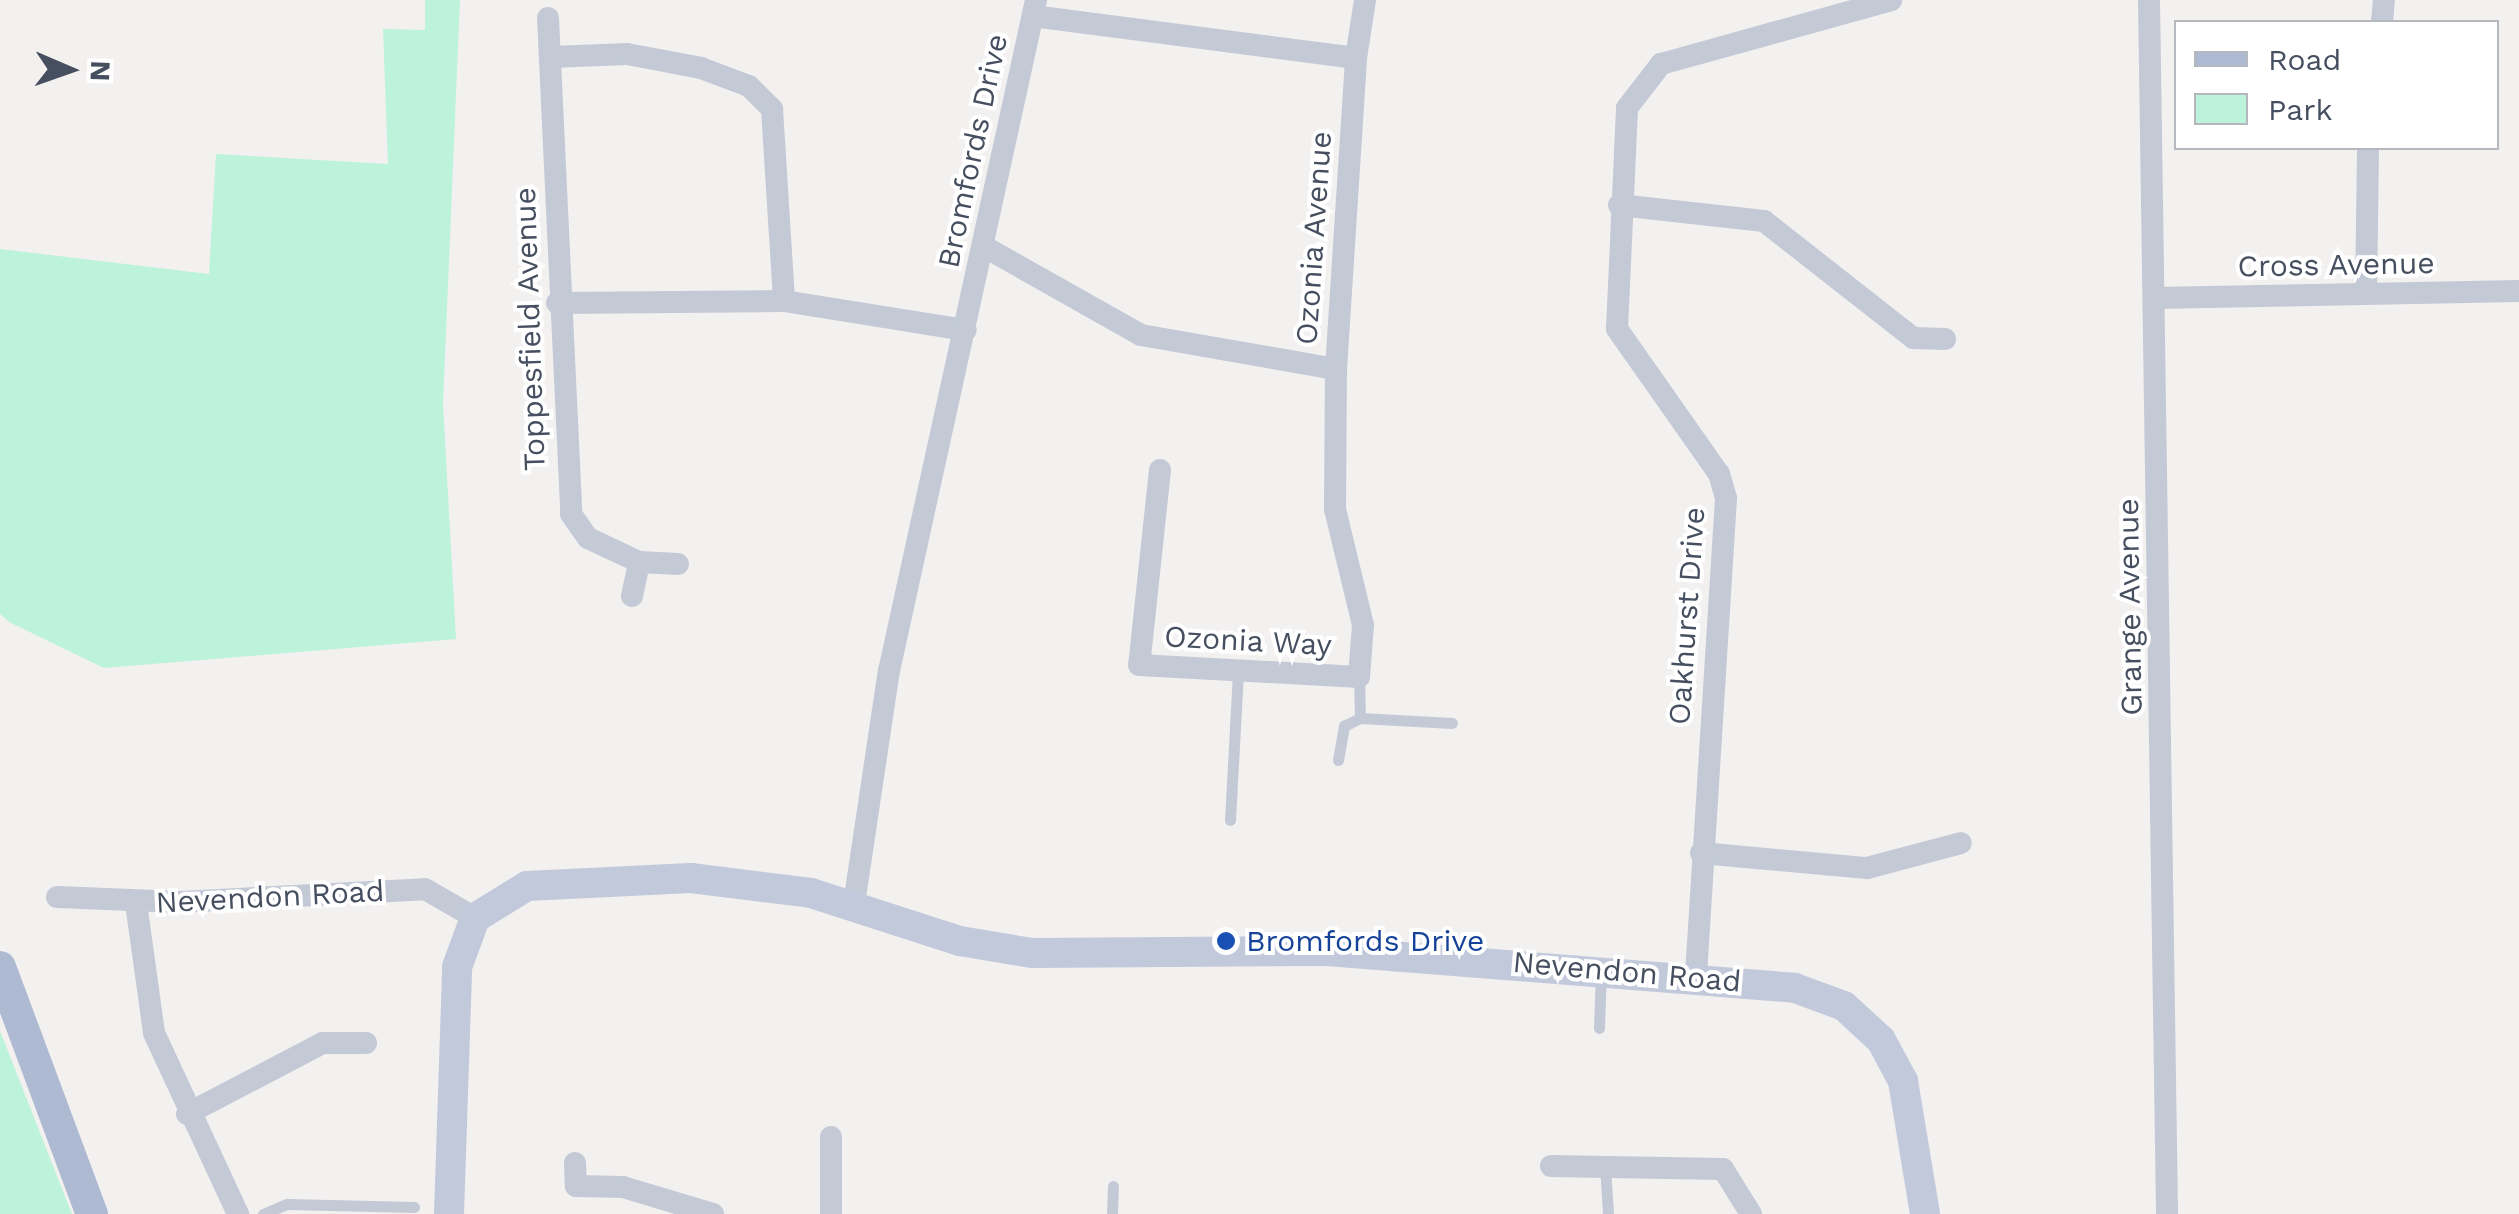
<!DOCTYPE html>
<html>
<head>
<meta charset="utf-8">
<style>
	body { margin:0 }
	#map { position:relative; width:2519px; height:1214px; overflow:hidden; background:#f3f0f0; font-family:"Work Sans",sans-serif }
	div>[style] { position:absolute }
	.green>* { inset:0; background:#bcf3da }
	.lane>* { height:11px; margin:-5.5px; padding:0 5.5px; transform-origin:5.5px; border-radius:5.5px; background:#c3cad6 }
	.street>* { height:22px; margin:-11px; padding:0 11px; transform-origin:11px; border-radius:11px; background:#c3cad6 }
	.secondary>* { height:30px; margin:-15px; padding:0 15px; transform-origin:15px; border-radius:15px; background:#c2c9da }
	.primary>* { height:32px; margin:-16px; padding:0 16px; transform-origin:16px; border-radius:16px; background:#aebad1 }
	.dots>* { width:28px; height:28px; translate:-50% -50%; box-sizing:border-box; border:5px solid #fff; border-radius:50% }
	span { translate:-50% -50%; white-space:nowrap; text-align:center; line-height:1.15; -webkit-text-stroke:8px #fff; paint-order:stroke }
	.street-label { font-size:30px; color:#464f5f }
	.transit-label { font-size:30px; color:#164399 }
	.left { translate:0 -50%; text-align:left }
	.legend { position:absolute; left:2174px; top:20px; width:325px; height:130px; box-sizing:border-box; background:#fff; border:2px solid #b5b9bf; margin:0; padding:12px 18px; list-style:none; font-size:30px; color:#464f5f }
	.legend li { display:flex; align-items:center; gap:20px; height:50px }
	.legend b { width:50px; border:2px solid #b5b9bf }
	.north { position:absolute; left:20px; top:20px; width:100px; height:100px; -webkit-text-stroke:8px #fff; paint-order:stroke; rotate:92deg; font-size:28px; font-weight:700; line-height:40px; text-align:center; color:#464f5f }
	.north::after { content:''; display:block; margin:auto; width:35px; height:45px; background:#464f5f; clip-path:polygon(50% 0,100% 100%,50% 72%,0 100%) }
</style>
</head>
<body>
<div id="map">
	<div class="green">
		<div style="clip-path:polygon(425px 0,460px 0,443px 404px,456px 639px,104px 668px,9px 622px,0 614px,0 249px,209px 274px,216px 154px,388px 164px,383px 29px,425px 30px)"></div>
		<div style="clip-path:polygon(0 1031px,72px 1214px,0 1214px)"></div>
	</div>
	<div class="lane">
		<div style="left:1359px;top:677px;width:41px;rotate:88.6deg"></div>
		<div style="left:1360px;top:718px;width:92px;rotate:3.1deg"></div>
		<div style="left:1338px;top:760px;width:35px;rotate:-80deg"></div>
		<div style="left:1344px;top:726px;width:18px;rotate:-27deg"></div>
		<div style="left:1230px;top:820px;width:149px;rotate:-86.9deg"></div>
		<div style="left:1599px;top:1028px;width:56px;rotate:-88deg"></div>
		<div style="left:1605px;top:1166px;width:48px;rotate:86.4deg"></div>
		<div style="left:263px;top:1214px;width:26px;rotate:-23deg"></div>
		<div style="left:287px;top:1204px;width:127px;rotate:1.4deg"></div>
		<div style="left:1112px;top:1214px;width:28px;rotate:-88deg"></div>
	</div>
	<div class="street">
		<div style="left:2149px;top:0;width:1214px;rotate:89.15deg"></div>
		<div style="left:548px;top:18px;width:497px;rotate:87.3deg"></div>
		<div style="left:571px;top:514px;width:29px;rotate:55deg"></div>
		<div style="left:588px;top:538px;width:56px;rotate:25.2deg"></div>
		<div style="left:639px;top:562px;width:39px;rotate:3deg"></div>
		<div style="left:2382px;top:22px;width:22px;rotate:-85deg"></div>
		<div style="left:551px;top:57px;width:76px;rotate:-2.3deg"></div>
		<div style="left:627px;top:54px;width:75px;rotate:10.7deg"></div>
		<div style="left:701px;top:68px;width:51px;rotate:20.6deg"></div>
		<div style="left:749px;top:86px;width:33px;rotate:45deg"></div>
		<div style="left:772px;top:109px;width:192px;rotate:86.4deg"></div>
		<div style="left:1356px;top:58px;width:59px;rotate:-81.2deg"></div>
		<div style="left:1619px;top:205px;width:146px;rotate:6.3deg"></div>
		<div style="left:1764px;top:221px;width:189px;rotate:38.1deg"></div>
		<div style="left:1913px;top:338px;width:32px;rotate:2deg"></div>
		<div style="left:983px;top:246px;width:181px;rotate:29.4deg"></div>
		<div style="left:1141px;top:335px;width:198px;rotate:9.9deg"></div>
		<div style="left:1336px;top:369px;width:312px;rotate:-86.3deg"></div>
		<div style="left:1356px;top:58px;width:326px;rotate:-172.6deg"></div>
		<div style="left:2366px;top:294px;width:146px;rotate:-89.2deg"></div>
		<div style="left:2155px;top:298px;width:364px;rotate:-1.1deg"></div>
		<div style="left:557px;top:303px;width:227px;rotate:-0.5deg"></div>
		<div style="left:784px;top:301px;width:184px;rotate:9.1deg"></div>
		<div style="left:1160px;top:470px;width:196px;rotate:96.1deg"></div>
		<div style="left:1139px;top:665px;width:220px;rotate:3.1deg"></div>
		<div style="left:1359px;top:677px;width:52px;rotate:-85.6deg"></div>
		<div style="left:1363px;top:625px;width:119px;rotate:-103.6deg"></div>
		<div style="left:1335px;top:509px;width:140px;rotate:-89.6deg"></div>
		<div style="left:632px;top:596px;width:35px;rotate:-78deg"></div>
		<div style="left:1701px;top:853px;width:167px;rotate:5.2deg"></div>
		<div style="left:1867px;top:868px;width:97px;rotate:-14.9deg"></div>
		<div style="left:57px;top:897px;width:123px;rotate:2.3deg"></div>
		<div style="left:180px;top:902px;width:245px;rotate:-3deg"></div>
		<div style="left:425px;top:889px;width:58px;rotate:30.1deg"></div>
		<div style="left:136px;top:903px;width:131px;rotate:82.1deg"></div>
		<div style="left:154px;top:1033px;width:200px;rotate:65.1deg"></div>
		<div style="left:854px;top:904px;width:236px;rotate:-81.5deg"></div>
		<div style="left:889px;top:671px;width:687px;rotate:-77.64deg"></div>
		<div style="left:1696px;top:975px;width:478px;rotate:-86.4deg"></div>
		<div style="left:1726px;top:498px;width:25px;rotate:-106deg"></div>
		<div style="left:1719px;top:474px;width:177px;rotate:-125.1deg"></div>
		<div style="left:1617px;top:329px;width:221px;rotate:-87.4deg"></div>
		<div style="left:1627px;top:108px;width:56px;rotate:-52.3deg"></div>
		<div style="left:1661px;top:64px;width:239px;rotate:-15.5deg"></div>
		<div style="left:187px;top:1114px;width:153px;rotate:-27.6deg"></div>
		<div style="left:323px;top:1043px;width:43px"></div>
		<div style="left:831px;top:1137px;width:77px;rotate:90deg"></div>
		<div style="left:575px;top:1163px;width:23px;rotate:88deg"></div>
		<div style="left:576px;top:1186px;width:47px;rotate:1.2deg"></div>
		<div style="left:623px;top:1187px;width:94px;rotate:16.7deg"></div>
		<div style="left:1551px;top:1166px;width:172px;rotate:1deg"></div>
		<div style="left:1723px;top:1169px;width:53px;rotate:58.1deg"></div>
	</div>
	<div class="secondary">
		<div style="left:449px;top:1214px;width:247px;rotate:-88.1deg"></div>
		<div style="left:457px;top:967px;width:52px;rotate:-69.8deg"></div>
		<div style="left:475px;top:918px;width:61px;rotate:-31.6deg"></div>
		<div style="left:527px;top:886px;width:164px;rotate:-2.8deg"></div>
		<div style="left:691px;top:878px;width:121px;rotate:7.1deg"></div>
		<div style="left:811px;top:893px;width:157px;rotate:17.9deg"></div>
		<div style="left:960px;top:941px;width:73px;rotate:9.5deg"></div>
		<div style="left:1032px;top:953px;width:295px;rotate:-0.4deg"></div>
		<div style="left:1327px;top:951px;width:469px;rotate:4.5deg"></div>
		<div style="left:1795px;top:988px;width:52px;rotate:20.2deg"></div>
		<div style="left:1844px;top:1006px;width:50px;rotate:42.6deg"></div>
		<div style="left:1881px;top:1040px;width:47px;rotate:61.8deg"></div>
		<div style="left:1903px;top:1081px;width:135px;rotate:80.6deg"></div>
	</div>
	<div class="primary">
		<div style="left:0;top:967px;width:264px;rotate:69.6deg"></div>
	</div>
	<div class="dots">
		<div style="left:1226px;top:941px;background:#1a4fb4"></div>
	</div>
	<div class="street-label">
		<span style="left:973px;top:151px;rotate:-78deg">Bromfords Drive</span>
		<span style="left:1314px;top:238px;rotate:-86deg">Ozonia Avenue</span>
		<span style="left:2336px;top:265px;rotate:-1deg">Cross Avenue</span>
		<span style="left:530px;top:329px;rotate:-92deg">Toppesfield Avenue</span>
		<span style="left:2130px;top:607px;rotate:-91deg">Grange Avenue</span>
		<span style="left:1687px;top:616px;rotate:-86deg">Oakhurst Drive</span>
		<span style="left:1248px;top:641px;rotate:3deg">Ozonia Way</span>
		<span style="left:270px;top:897px;rotate:-3deg">Nevendon Road</span>
		<span style="left:1627px;top:972px;rotate:5deg">Nevendon Road</span>
	</div>
	<div class="transit-label">
		<span class="left" style="left:1246px;top:941px">Bromfords Drive</span>
	</div>
	<ul class="legend">
	<li><b style="height:12px;background:#aebad1"></b>Road</li>
	<li><b style="height:28px;background:#bcf3da"></b>Park</li>
	</ul>
	<div class="north">N</div>
</div>
</body>
</html>
